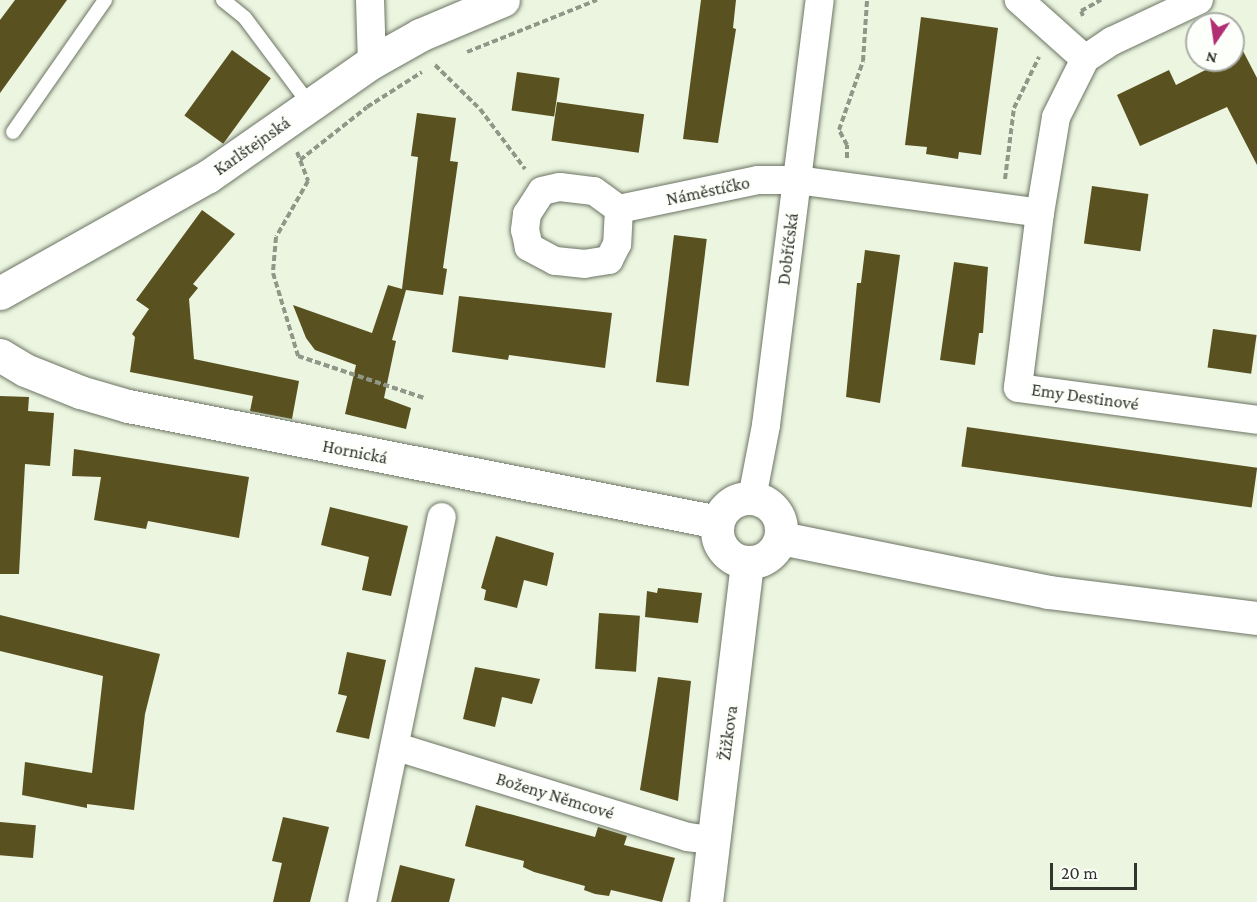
<!DOCTYPE html>
<html>
<head>
<meta charset="utf-8">
<style>
	body { margin:0 }
	#map { position:relative; width:1257px; height:902px; overflow:hidden; background:#ebf5e0; font-family:"Crimson Pro",serif }
	div>[style] { position:absolute }
	.building>* { inset:0; background:#59511f; transform-origin:0 0 }
	.path>* { height:4px; margin-top:-2px; transform-origin:0; background:repeating-linear-gradient(90deg,#909788 0 6px,transparent 0 9px) }
	.roads { filter:drop-shadow(0 0 2px #6c7563) drop-shadow(0 0 2px #6c7563) }
	.service>* { height:14px; margin:-7px; padding:0 7px; transform-origin:7px; border-radius:7px; background:#fff }
	.minor>* { height:28px; margin:-14px; padding:0 14px; transform-origin:14px; border-radius:14px; background:#fff }
	.tertiary>* { height:33px; margin:-16.5px; padding:0 16.5px; transform-origin:16.5px; border-radius:16.5px; background:#fff }
	.tertiary>.ring { margin:-16.5px; padding:0; box-sizing:content-box; background:none; border:33px solid #fff; border-radius:50% }
	span { translate:-50% -50%; white-space:nowrap; text-align:center; line-height:1.15; -webkit-text-stroke:6px #fdfffa; paint-order:stroke }
	.street-label { font-size:18px; color:#31352d }
	.north { position:absolute; left:1185px; top:12px; width:60px; height:60px; box-sizing:border-box; background:#fdfffa; border:2px solid #abaea8; border-radius:50%; rotate:193deg; font-size:16px; font-weight:700; line-height:24px; text-align:center; color:#31352d }
	.north::after { content:''; display:block; margin:auto; width:21px; height:27px; background:#b22e74; clip-path:polygon(50% 0,100% 100%,50% 72%,0 100%) }
	.scale { position:absolute; left:1050px; top:863px; width:87px; height:27px; box-sizing:border-box; border:3px solid #31352d; border-top:0; padding-left:8px; font-size:18px; line-height:21px; white-space:nowrap; color:#31352d; -webkit-text-stroke:4px #fdfffa; paint-order:stroke }
</style>
</head>
<body>
<div id="map">
	<div class="building">
		<div style="clip-path:polygon(15px 0,67px 0,0 93px,0 20px)"></div>
		<div style="clip-path:polygon(701px 0,736px 0,733px 28px,736px 29px,718px 143px,683px 139px)"></div>
		<div style="clip-path:polygon(921px 17px,998px 28px,981px 155px,959px 152px,958px 159px,926px 154px,927px 147px,905px 145px)"></div>
		<div style="left:232px;top:50px;width:48px;height:81px;rotate:36deg"></div>
		<div style="clip-path:polygon(1243px 51px,1257px 78px,1257px 165px,1227px 107px,1140px 146px,1117px 95px,1169px 70px,1176px 85px,1225px 60px,1233px 60px,1233px 56px)"></div>
		<div style="left:517px;top:72px;width:43px;height:39px;rotate:8deg"></div>
		<div style="left:557px;top:102px;width:88px;height:39px;rotate:8deg"></div>
		<div style="clip-path:polygon(417px 113px,456px 118px,450px 161px,458px 162px,443px 268px,447px 269px,443px 295px,406px 290px,392px 340px,396px 341px,384px 398px,411px 408px,406px 429px,345px 414px,356px 365px,315px 350px,306px 338px,293px 305px,372px 333px,388px 285px,402px 289px,418px 157px,411px 156px)"></div>
		<div style="left:1092px;top:186px;width:57px;height:58px;rotate:8deg"></div>
		<div style="clip-path:polygon(202px 210px,235px 234px,193px 284px,198px 288px,189px 299px,194px 359px,299px 381px,292px 419px,250px 411px,253px 396px,130px 372px,135px 337px,132px 334px,149px 309px,136px 300px)"></div>
		<div style="left:674px;top:235px;width:33px;height:148px;rotate:7deg"></div>
		<div style="clip-path:polygon(865px 250px,900px 255px,880px 403px,846px 397px,857px 283px,861px 283px)"></div>
		<div style="clip-path:polygon(954px 262px,988px 267px,983px 333px,979px 333px,975px 365px,940px 360px)"></div>
		<div style="clip-path:polygon(459px 296px,612px 313px,605px 368px,509px 355px,508px 360px,452px 352px)"></div>
		<div style="left:1213px;top:329px;width:44px;height:39px;rotate:8deg"></div>
		<div style="clip-path:polygon(0 396px,29px 397px,28px 411px,54px 413px,50px 466px,25px 464px,19px 574px,0 574px)"></div>
		<div style="left:967px;top:427px;width:293px;height:40px;rotate:8deg"></div>
		<div style="clip-path:polygon(74px 449px,249px 477px,239px 538px,148px 521px,146px 529px,94px 520px,101px 477px,72px 476px)"></div>
		<div style="clip-path:polygon(330px 507px,408px 526px,391px 596px,362px 590px,369px 557px,321px 545px)"></div>
		<div style="clip-path:polygon(496px 536px,554px 553px,547px 586px,524px 580px,517px 608px,484px 600px,486px 590px,481px 588px)"></div>
		<div style="clip-path:polygon(658px 588px,702px 593px,698px 623px,645px 617px,647px 591px,657px 593px)"></div>
		<div style="left:599px;top:613px;width:41px;height:56px;rotate:4deg"></div>
		<div style="clip-path:polygon(0 615px,160px 654px,145px 714px,134px 810px,87px 804px,87px 808px,22px 795px,25px 762px,92px 773px,103px 676px,0 651px)"></div>
		<div style="clip-path:polygon(347px 652px,386px 660px,369px 739px,336px 732px,347px 696px,338px 694px)"></div>
		<div style="clip-path:polygon(475px 667px,540px 679px,532px 704px,502px 697px,495px 727px,463px 719px)"></div>
		<div style="clip-path:polygon(658px 677px,691px 681px,678px 801px,640px 790px)"></div>
		<div style="clip-path:polygon(476px 805px,595px 837px,598px 827px,627px 836px,624px 845px,675px 858px,662px 902px,611px 890px,609px 896px,595px 894px,584px 890px,585px 886px,534px 872px,523px 867px,524px 861px,465px 846px)"></div>
		<div style="clip-path:polygon(283px 817px,329px 827px,310px 902px,273px 902px,282px 863px,272px 861px)"></div>
		<div style="left:0;top:822px;width:36px;height:33px;rotate:5deg"></div>
		<div style="clip-path:polygon(400px 865px,455px 879px,449px 902px,391px 902px)"></div>
	</div>
	<div class="path">
		<div style="left:1083px;top:16px;width:5px;rotate:-112deg"></div>
		<div style="left:1081px;top:11px;width:23px;rotate:-29deg"></div>
		<div style="left:467px;top:52px;width:140px;rotate:-21.8deg"></div>
		<div style="left:435px;top:65px;width:63px;rotate:44.4deg"></div>
		<div style="left:480px;top:109px;width:75px;rotate:53.1deg"></div>
		<div style="left:297px;top:152px;width:31px;rotate:69deg"></div>
		<div style="left:308px;top:181px;width:64px;rotate:119.7deg"></div>
		<div style="left:276px;top:237px;width:36px;rotate:95deg"></div>
		<div style="left:273px;top:273px;width:87px;rotate:73.2deg"></div>
		<div style="left:298px;top:356px;width:133px;rotate:18.4deg"></div>
		<div style="left:847px;top:158px;width:13px;rotate:-90deg"></div>
		<div style="left:847px;top:145px;width:17px;rotate:-118deg"></div>
		<div style="left:839px;top:130px;width:73px;rotate:-70.8deg"></div>
		<div style="left:863px;top:61px;width:61px;rotate:-86.2deg"></div>
		<div style="left:300px;top:160px;width:85px;rotate:-38.3deg"></div>
		<div style="left:367px;top:107px;width:65px;rotate:-32.5deg"></div>
		<div style="left:1005px;top:179px;width:72px;rotate:-82.8deg"></div>
		<div style="left:1014px;top:108px;width:57px;rotate:-63.9deg"></div>
	</div>
	<div class="roads">
		<div class="service">
			<div style="left:223px;top:0;width:28px;rotate:39deg"></div>
			<div style="left:245px;top:18px;width:109px;rotate:53.2deg"></div>
			<div style="left:13px;top:132px;width:161px;rotate:-55.1deg"></div>
		</div>
		<div class="minor">
			<div style="left:370px;top:0;width:62px;rotate:88.2deg"></div>
			<div style="left:1085px;top:59px;width:32px;rotate:-34deg"></div>
			<div style="left:1112px;top:41px;width:96px;rotate:-25.2deg"></div>
			<div style="left:560px;top:187px;width:34px;rotate:7deg"></div>
			<div style="left:594px;top:191px;width:31px;rotate:36deg"></div>
			<div style="left:619px;top:209px;width:35px;rotate:93deg"></div>
			<div style="left:617px;top:244px;width:18px;rotate:117deg"></div>
			<div style="left:609px;top:260px;width:24px;rotate:171deg"></div>
			<div style="left:585px;top:264px;width:30px;rotate:-174deg"></div>
			<div style="left:555px;top:261px;width:30px;rotate:-152deg"></div>
			<div style="left:529px;top:247px;width:17px;rotate:-103deg"></div>
			<div style="left:525px;top:230px;width:16px;rotate:-83deg"></div>
			<div style="left:527px;top:214px;width:27px;rotate:-57deg"></div>
			<div style="left:542px;top:191px;width:18px;rotate:-13deg"></div>
			<div style="left:619px;top:209px;width:142px;rotate:-11.8deg"></div>
			<div style="left:758px;top:180px;width:39px"></div>
			<div style="left:797px;top:180px;width:245px;rotate:7.7deg"></div>
			<div style="left:1040px;top:213px;width:97px;rotate:-80.5deg"></div>
			<div style="left:1056px;top:117px;width:65px;rotate:-63.4deg"></div>
			<div style="left:1085px;top:59px;width:89px;rotate:-138.2deg"></div>
			<div style="left:1040px;top:213px;width:176px;rotate:97.2deg"></div>
			<div style="left:1018px;top:388px;width:241px;rotate:7.6deg"></div>
			<div style="left:752px;top:498px;width:74px;rotate:-79.1deg"></div>
			<div style="left:766px;top:425px;width:428px;rotate:-82.8deg"></div>
			<div style="left:397px;top:747px;width:304px;rotate:17.2deg"></div>
			<div style="left:687px;top:837px;width:26px;rotate:7deg"></div>
			<div style="left:362px;top:902px;width:393px;rotate:-78.3deg"></div>
		</div>
		<div class="tertiary">
			<div style="left:0;top:293px;width:237px;rotate:-29.3deg"></div>
			<div style="left:207px;top:177px;width:201px;rotate:-34.9deg"></div>
			<div style="left:372px;top:62px;width:55px;rotate:-29.4deg"></div>
			<div style="left:420px;top:35px;width:90px;rotate:-22.9deg"></div>
			<div style="left:0;top:355px;width:29px;rotate:31deg"></div>
			<div style="left:25px;top:370px;width:59px;rotate:21.8deg"></div>
			<div style="left:80px;top:392px;width:50px;rotate:16.3deg"></div>
			<div style="left:128px;top:406px;width:601px;rotate:11.12deg"></div>
			<div class="ring" style="left:717px;top:498px;width:31px;height:31px"></div>
			<div style="left:781px;top:538px;width:272px;rotate:11.4deg"></div>
			<div style="left:1048px;top:592px;width:211px;rotate:7.1deg"></div>
			<div style="left:706px;top:902px;width:341px;rotate:-83.1deg"></div>
		</div>
	</div>
	<div class="street-label">
		<span style="left:252px;top:146px;rotate:-35deg">Karlštejnská</span>
		<span style="left:708px;top:191px;rotate:-12deg">Náměstíčko</span>
		<span style="left:788px;top:249px;rotate:-83deg">Dobříčská</span>
		<span style="left:1085px;top:397px;rotate:8deg">Emy Destinové</span>
		<span style="left:355px;top:452px;rotate:11deg">Hornická</span>
		<span style="left:728px;top:733px;rotate:-82deg">Žižkova</span>
		<span style="left:555px;top:796px;rotate:17deg">Boženy Němcové</span>
	</div>
	<div class="north">N</div>
	<div class="scale">20 m</div>
</div>
</body>
</html>
